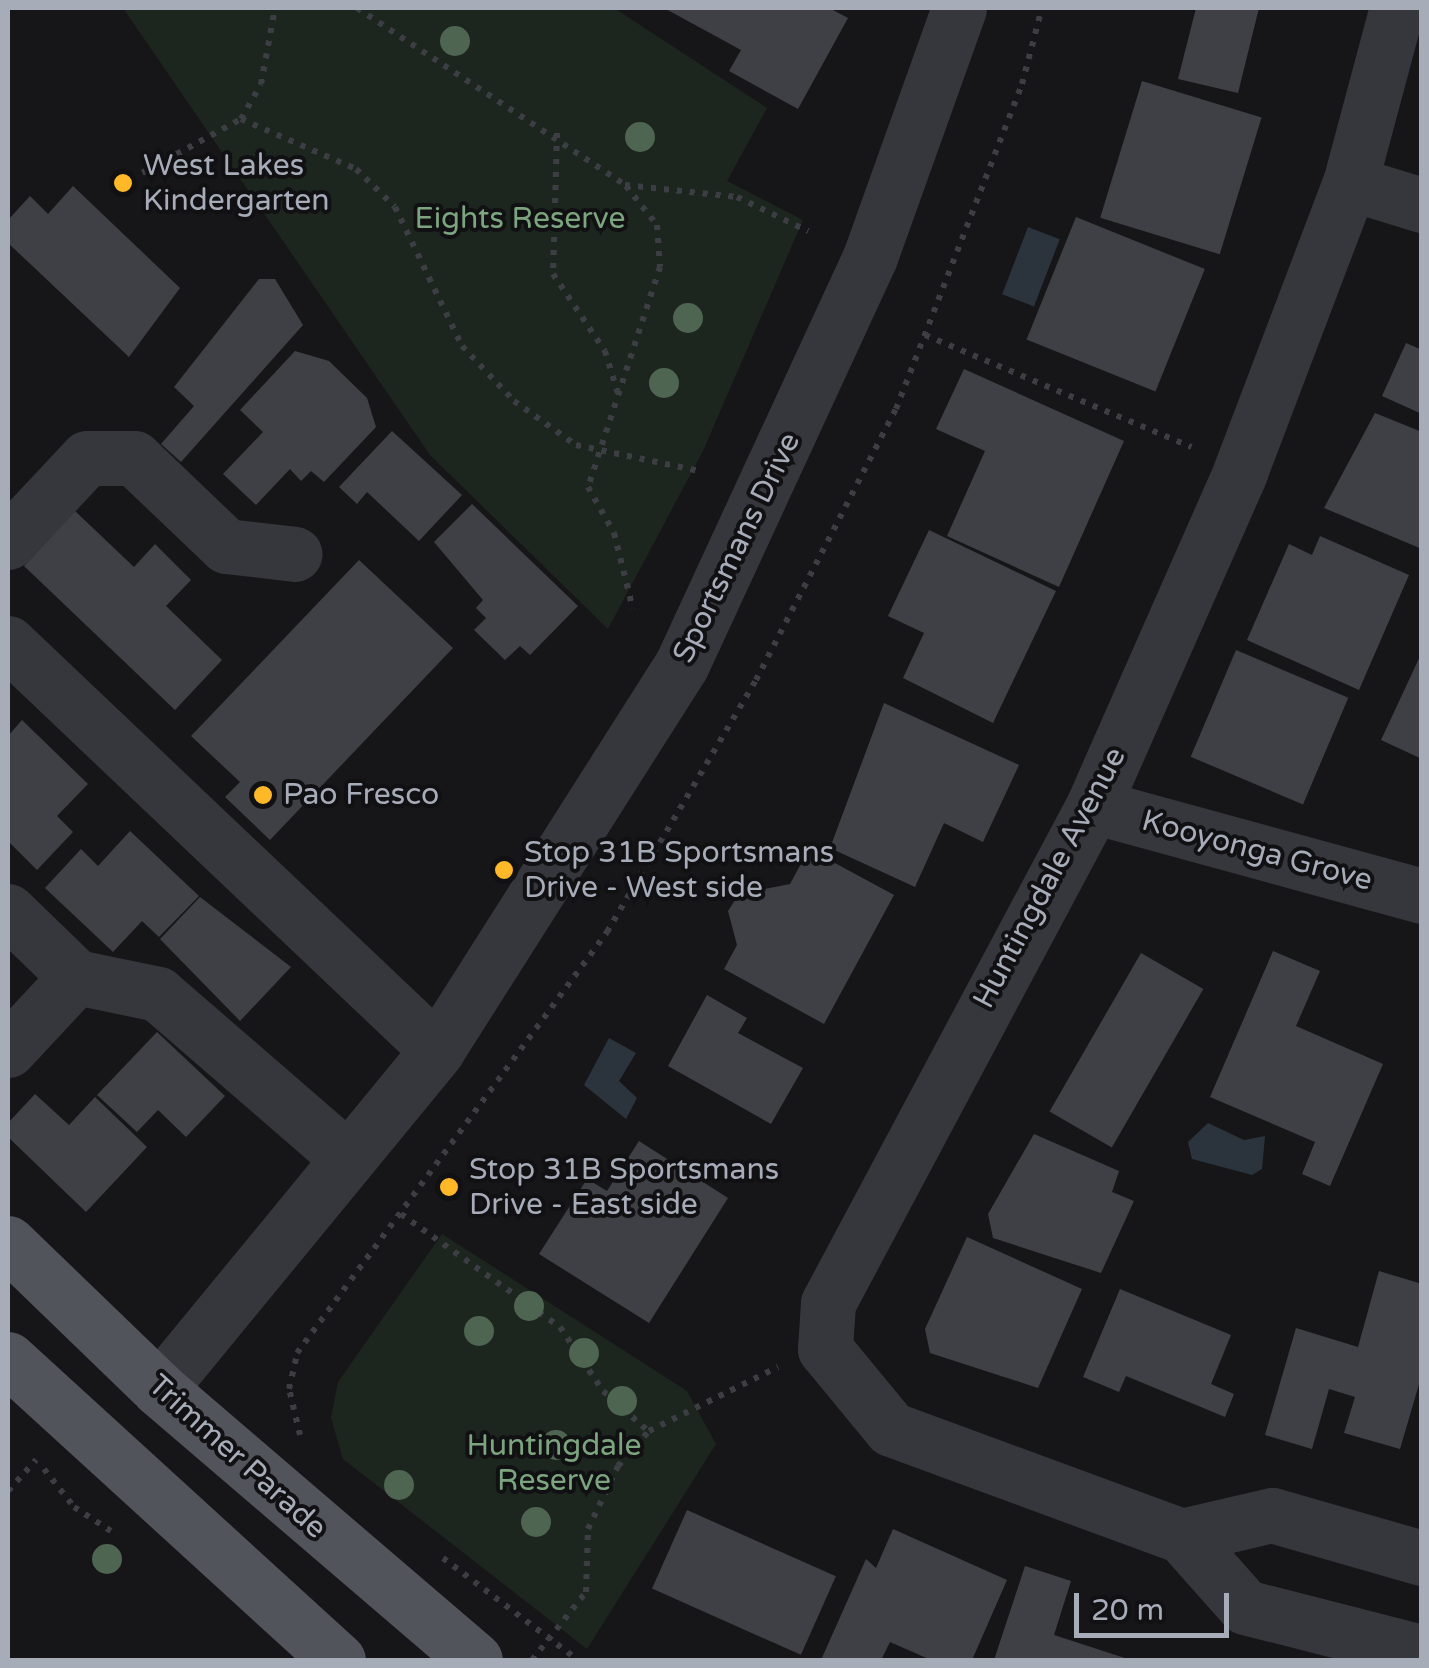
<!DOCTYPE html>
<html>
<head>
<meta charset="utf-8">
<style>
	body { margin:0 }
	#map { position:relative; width:1429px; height:1668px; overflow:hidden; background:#161618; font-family:"Varela Round",sans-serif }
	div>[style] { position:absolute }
	.green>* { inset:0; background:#1d261e }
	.water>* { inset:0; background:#2b343d; transform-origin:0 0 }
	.building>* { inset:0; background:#3f4045; transform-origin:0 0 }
	.path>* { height:6px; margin-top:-3px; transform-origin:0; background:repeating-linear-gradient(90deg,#3c3e44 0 5px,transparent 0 13px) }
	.minor>* { height:55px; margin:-27.5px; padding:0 27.5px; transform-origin:27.5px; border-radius:27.5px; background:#36373d }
	.major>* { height:55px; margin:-27.5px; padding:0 27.5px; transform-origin:27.5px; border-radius:27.5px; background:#52545c }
	.trees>* { width:30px; height:30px; margin:-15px; border-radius:50%; background:#4e6551 }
	.dots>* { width:28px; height:28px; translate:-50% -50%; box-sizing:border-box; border:5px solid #111113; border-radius:50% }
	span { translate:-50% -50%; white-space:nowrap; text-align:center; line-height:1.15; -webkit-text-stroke:8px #111113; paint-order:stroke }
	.poi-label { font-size:30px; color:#a7acb9 }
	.left { translate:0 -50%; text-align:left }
	.park-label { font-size:30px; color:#7ca57f }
	.street-label { font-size:30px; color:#a7acb9 }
	.frame { position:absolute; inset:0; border:10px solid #a7acb9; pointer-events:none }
	.scale { position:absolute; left:1074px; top:1593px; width:155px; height:45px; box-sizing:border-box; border:5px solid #a7acb9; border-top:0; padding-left:12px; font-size:30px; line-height:35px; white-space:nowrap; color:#a7acb9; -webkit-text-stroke:8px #111113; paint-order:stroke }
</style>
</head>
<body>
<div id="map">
	<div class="green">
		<div style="clip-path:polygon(123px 8px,614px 8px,767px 108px,727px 181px,803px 220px,703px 451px,608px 629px,430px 455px)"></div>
		<div style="clip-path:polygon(442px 1234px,687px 1391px,716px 1444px,587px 1649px,343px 1459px,331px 1418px,338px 1382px)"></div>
	</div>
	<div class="water">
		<div style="left:1028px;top:227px;width:34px;height:72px;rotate:21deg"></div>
		<div style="clip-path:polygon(609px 1038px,636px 1053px,619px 1081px,637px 1098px,626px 1119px,584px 1085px)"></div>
		<div style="clip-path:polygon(1208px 1123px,1244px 1140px,1265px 1136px,1262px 1169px,1252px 1175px,1192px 1159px,1188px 1142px)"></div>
	</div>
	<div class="building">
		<div style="clip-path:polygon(664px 8px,829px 8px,848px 18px,798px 109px,729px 71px,741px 50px)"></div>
		<div style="clip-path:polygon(1196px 8px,1259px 8px,1238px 93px,1178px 79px)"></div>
		<div style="left:1142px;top:81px;width:125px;height:143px;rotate:17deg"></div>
		<div style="clip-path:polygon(73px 186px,180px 288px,129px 357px,8px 243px,8px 220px,30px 196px,48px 214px)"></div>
		<div style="left:1076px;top:217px;width:139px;height:132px;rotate:22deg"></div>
		<div style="clip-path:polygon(259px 279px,275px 279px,303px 325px,181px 462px,161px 444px,194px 406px,174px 387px)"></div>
		<div style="clip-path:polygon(1406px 343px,1422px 350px,1422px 414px,1382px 396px)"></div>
		<div style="clip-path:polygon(295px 351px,329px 361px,367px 398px,376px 427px,324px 482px,311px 471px,301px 481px,290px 469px,256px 505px,223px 474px,263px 432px,240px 410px)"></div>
		<div style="clip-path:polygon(964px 369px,1124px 441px,1059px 587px,947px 536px,985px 451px,936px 429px)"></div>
		<div style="clip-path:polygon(1375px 413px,1422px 432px,1422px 549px,1324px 508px)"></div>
		<div style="clip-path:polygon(392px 431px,462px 495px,419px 541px,367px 492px,357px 504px,339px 487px)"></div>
		<div style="clip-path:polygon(472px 504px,578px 606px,530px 655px,520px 646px,505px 660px,474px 630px,486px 618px,476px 608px,483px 600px,434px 542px)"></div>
		<div style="clip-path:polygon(75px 511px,134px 567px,155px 544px,191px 580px,166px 606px,222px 660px,175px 710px,24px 566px)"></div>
		<div style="clip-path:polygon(929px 530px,1056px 591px,993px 723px,903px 678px,924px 633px,888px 616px)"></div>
		<div style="clip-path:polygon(1320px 536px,1409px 575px,1359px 690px,1247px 640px,1289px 544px,1312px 555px)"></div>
		<div style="clip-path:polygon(359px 560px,453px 648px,270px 840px,225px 797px,240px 782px,191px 736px)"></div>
		<div style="left:1236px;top:650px;width:122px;height:116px;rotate:23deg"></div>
		<div style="clip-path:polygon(1422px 652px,1422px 759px,1381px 740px)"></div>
		<div style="clip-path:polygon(884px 703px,1019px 765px,983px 842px,944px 823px,915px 887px,830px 848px)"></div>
		<div style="clip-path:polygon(22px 720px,88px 784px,57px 816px,73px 832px,37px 870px,8px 841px,8px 736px)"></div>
		<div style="clip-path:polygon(130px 831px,199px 896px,159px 937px,142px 921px,113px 952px,45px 888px,81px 849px,98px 866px)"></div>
		<div style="clip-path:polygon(809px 849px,894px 895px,824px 1024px,724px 969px,737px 945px,728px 911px,739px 894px,790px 884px)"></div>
		<div style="clip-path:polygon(200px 897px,291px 967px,240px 1021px,160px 939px)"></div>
		<div style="clip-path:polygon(1273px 951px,1320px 971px,1296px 1026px,1383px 1064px,1330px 1186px,1302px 1174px,1315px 1142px,1210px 1097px)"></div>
		<div style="left:1141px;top:953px;width:72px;height:183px;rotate:30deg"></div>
		<div style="clip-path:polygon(707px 995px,747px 1018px,738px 1033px,803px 1068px,771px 1124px,668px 1066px)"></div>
		<div style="clip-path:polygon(157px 1032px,225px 1096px,186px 1137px,158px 1110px,137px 1132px,97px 1095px)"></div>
		<div style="clip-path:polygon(35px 1094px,69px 1125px,95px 1097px,147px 1147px,86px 1212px,8px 1137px,8px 1123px)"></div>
		<div style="clip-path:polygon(1034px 1134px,1119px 1171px,1112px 1192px,1134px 1201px,1101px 1273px,993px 1238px,988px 1214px)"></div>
		<div style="clip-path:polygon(639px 1141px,728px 1198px,649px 1323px,539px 1254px,587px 1179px,607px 1191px)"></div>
		<div style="clip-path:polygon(967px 1237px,1082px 1289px,1038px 1388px,930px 1353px,925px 1329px)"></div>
		<div style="clip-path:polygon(1379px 1271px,1422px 1284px,1422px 1374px,1400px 1449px,1344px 1433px,1355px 1397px,1329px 1389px,1312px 1449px,1265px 1435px,1296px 1328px,1358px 1347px)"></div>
		<div style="clip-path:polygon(1120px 1289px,1231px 1335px,1211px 1384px,1234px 1394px,1225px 1417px,1126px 1376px,1119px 1392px,1083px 1377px)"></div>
		<div style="left:687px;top:1510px;width:163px;height:86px;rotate:24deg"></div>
		<div style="clip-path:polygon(893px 1529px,1007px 1580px,972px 1660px,931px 1660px,890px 1642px,881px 1660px,821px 1660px,866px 1559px,876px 1568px)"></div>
		<div style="clip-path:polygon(1025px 1566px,1071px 1581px,1054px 1635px,1131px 1660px,994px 1660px)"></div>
	</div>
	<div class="path">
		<div style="left:357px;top:8px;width:321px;rotate:33.4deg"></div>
		<div style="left:625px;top:185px;width:113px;rotate:6.1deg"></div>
		<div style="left:737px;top:197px;width:79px;rotate:25.6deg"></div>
		<div style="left:241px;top:119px;width:125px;rotate:23.5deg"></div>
		<div style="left:356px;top:169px;width:54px;rotate:44.3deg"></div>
		<div style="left:395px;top:207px;width:154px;rotate:64.3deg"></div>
		<div style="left:462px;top:346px;width:76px;rotate:46.6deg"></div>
		<div style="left:514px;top:401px;width:76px;rotate:35.4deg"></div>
		<div style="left:576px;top:445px;width:126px;rotate:11.9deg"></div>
		<div style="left:557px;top:133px;width:141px;rotate:91.6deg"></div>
		<div style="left:553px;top:274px;width:93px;rotate:56deg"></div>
		<div style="left:605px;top:351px;width:48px;rotate:73.1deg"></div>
		<div style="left:131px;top:179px;width:125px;rotate:-28.6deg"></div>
		<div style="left:241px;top:119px;width:40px;rotate:-60.3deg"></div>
		<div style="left:261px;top:84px;width:77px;rotate:-79.6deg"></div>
		<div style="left:626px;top:186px;width:50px;rotate:51.5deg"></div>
		<div style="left:657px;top:225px;width:42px;rotate:85.9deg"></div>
		<div style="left:660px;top:267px;width:231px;rotate:108.1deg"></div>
		<div style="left:588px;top:487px;width:53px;rotate:60.5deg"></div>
		<div style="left:614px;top:533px;width:78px;rotate:76deg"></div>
		<div style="left:925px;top:335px;width:289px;rotate:22.8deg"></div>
		<div style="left:401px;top:1214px;width:195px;rotate:35.4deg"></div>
		<div style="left:560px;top:1327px;width:77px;rotate:56.1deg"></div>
		<div style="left:603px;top:1391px;width:60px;rotate:41.6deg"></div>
		<div style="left:300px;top:1435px;width:47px;rotate:-103.4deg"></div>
		<div style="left:289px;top:1389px;width:37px;rotate:-77deg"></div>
		<div style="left:297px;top:1353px;width:523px;rotate:-53.63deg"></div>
		<div style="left:607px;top:932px;width:293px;rotate:-59.4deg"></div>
		<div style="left:756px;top:680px;width:305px;rotate:-62.7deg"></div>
		<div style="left:896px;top:409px;width:349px;rotate:-68.8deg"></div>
		<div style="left:1022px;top:84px;width:79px;rotate:-75.3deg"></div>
		<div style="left:44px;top:1469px;width:48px;rotate:51.7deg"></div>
		<div style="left:74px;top:1507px;width:44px;rotate:33deg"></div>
		<div style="left:8px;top:1491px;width:42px;rotate:-47.9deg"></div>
		<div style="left:443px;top:1558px;width:169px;rotate:37.1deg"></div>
		<div style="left:532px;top:1660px;width:87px;rotate:-51.5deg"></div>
		<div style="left:586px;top:1592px;width:63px;rotate:-88.2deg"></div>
		<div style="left:588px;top:1529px;width:70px;rotate:-64.5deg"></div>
		<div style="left:618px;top:1466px;width:47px;rotate:-48.5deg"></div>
		<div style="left:649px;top:1431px;width:144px;rotate:-26.4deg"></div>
	</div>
	<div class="minor">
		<div style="left:1350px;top:183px;width:75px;rotate:17deg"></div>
		<div style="left:8px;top:542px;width:115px;rotate:-46.8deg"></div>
		<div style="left:87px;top:458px;width:47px"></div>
		<div style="left:134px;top:458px;width:127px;rotate:43.7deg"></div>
		<div style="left:226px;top:546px;width:69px;rotate:6.6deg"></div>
		<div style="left:8px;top:643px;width:591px;rotate:43.49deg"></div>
		<div style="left:1093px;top:806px;width:341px;rotate:15.3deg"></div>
		<div style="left:8px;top:911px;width:95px;rotate:44.1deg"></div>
		<div style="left:76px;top:977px;width:84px;rotate:11.7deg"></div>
		<div style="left:158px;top:994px;width:250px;rotate:40.9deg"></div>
		<div style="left:8px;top:1050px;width:100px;rotate:-47deg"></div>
		<div style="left:159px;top:1389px;width:438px;rotate:-50.6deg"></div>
		<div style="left:437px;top:1050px;width:457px;rotate:-57.6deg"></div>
		<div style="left:682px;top:664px;width:448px;rotate:-65.2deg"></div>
		<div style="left:870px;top:257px;width:264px;rotate:-70.3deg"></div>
		<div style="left:1182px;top:1536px;width:310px;rotate:-159.8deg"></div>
		<div style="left:891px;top:1429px;width:104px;rotate:-129.5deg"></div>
		<div style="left:825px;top:1349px;width:46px;rotate:-86.3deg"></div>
		<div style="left:828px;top:1303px;width:563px;rotate:-61.93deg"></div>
		<div style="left:1093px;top:806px;width:365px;rotate:-66.2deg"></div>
		<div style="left:1240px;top:472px;width:309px;rotate:-69.2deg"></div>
		<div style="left:1350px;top:183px;width:181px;rotate:-75deg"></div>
		<div style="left:1422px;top:1558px;width:156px;rotate:-164deg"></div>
		<div style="left:1272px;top:1515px;width:92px;rotate:166.9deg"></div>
		<div style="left:1182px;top:1536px;width:95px;rotate:48.4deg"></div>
		<div style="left:1245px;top:1607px;width:183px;rotate:14.3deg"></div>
	</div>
	<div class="major">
		<div style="left:8px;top:1243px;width:210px;rotate:44deg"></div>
		<div style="left:159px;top:1389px;width:416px;rotate:40.6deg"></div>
		<div style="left:8px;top:1359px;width:447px;rotate:42.4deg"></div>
	</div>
	<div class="trees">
		<div style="left:455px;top:41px"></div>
		<div style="left:640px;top:137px"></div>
		<div style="left:688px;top:318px"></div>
		<div style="left:664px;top:383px"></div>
		<div style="left:529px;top:1306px"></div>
		<div style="left:479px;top:1331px"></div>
		<div style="left:584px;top:1353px"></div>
		<div style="left:622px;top:1401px"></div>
		<div style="left:556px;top:1445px"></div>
		<div style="left:399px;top:1485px"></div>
		<div style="left:536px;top:1522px"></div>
		<div style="left:107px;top:1559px"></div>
	</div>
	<div class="dots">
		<div style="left:123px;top:183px;background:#ffb827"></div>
		<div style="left:263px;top:795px;background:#ffb827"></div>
		<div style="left:504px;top:870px;background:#ffb827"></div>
		<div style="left:449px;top:1187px;background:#ffb827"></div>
	</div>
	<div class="poi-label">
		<span class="left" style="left:143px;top:183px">West Lakes<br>Kindergarten</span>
		<span class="left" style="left:283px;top:795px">Pao Fresco</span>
		<span class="left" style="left:524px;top:870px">Stop 31B Sportsmans<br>Drive - West side</span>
		<span class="left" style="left:469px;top:1187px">Stop 31B Sportsmans<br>Drive - East side</span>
	</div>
	<div class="park-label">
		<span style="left:520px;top:219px">Eights Reserve</span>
		<span style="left:554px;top:1463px">Huntingdale<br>Reserve</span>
	</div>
	<div class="street-label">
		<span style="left:737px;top:548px;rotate:-64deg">Sportsmans Drive</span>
		<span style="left:1257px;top:851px;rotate:15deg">Kooyonga Grove</span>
		<span style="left:1050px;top:878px;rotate:-62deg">Huntingdale Avenue</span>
		<span style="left:237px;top:1457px;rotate:42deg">Trimmer Parade</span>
	</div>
	<div class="frame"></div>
	<div class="scale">20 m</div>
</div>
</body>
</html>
